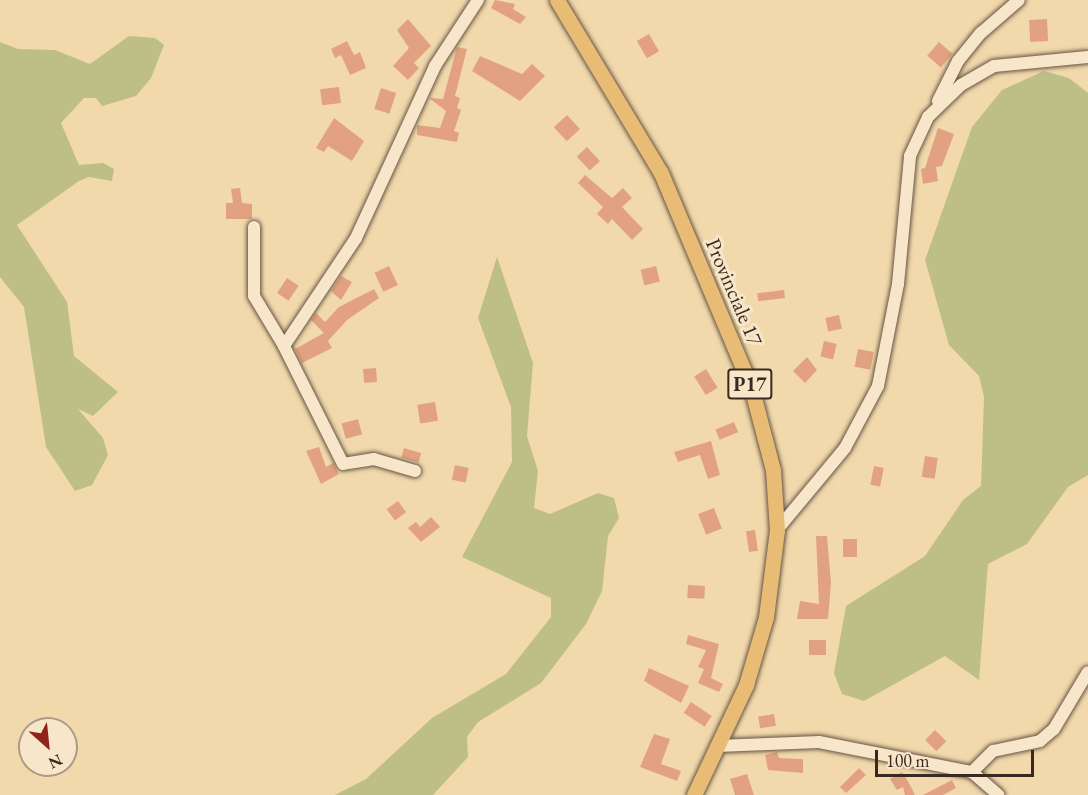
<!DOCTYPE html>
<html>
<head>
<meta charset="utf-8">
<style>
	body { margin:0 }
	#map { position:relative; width:1088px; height:795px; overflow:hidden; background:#f2d9ac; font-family:"EB Garamond",serif }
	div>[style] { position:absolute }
	.green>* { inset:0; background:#bebe87 }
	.building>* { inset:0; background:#e2a281; transform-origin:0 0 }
	.roads { filter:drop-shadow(0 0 2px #675544) drop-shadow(0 0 2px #675544) }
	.minor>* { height:12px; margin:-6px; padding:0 6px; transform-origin:6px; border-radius:6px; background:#f7e6c9 }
	.major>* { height:15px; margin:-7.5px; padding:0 7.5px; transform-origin:7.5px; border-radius:7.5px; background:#e9bc76 }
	span { translate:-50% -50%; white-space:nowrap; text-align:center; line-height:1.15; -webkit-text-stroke:6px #f7e6c9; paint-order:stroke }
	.shield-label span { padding:2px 4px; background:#f7e6c9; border:2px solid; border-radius:4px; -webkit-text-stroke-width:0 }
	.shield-label { font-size:20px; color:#392921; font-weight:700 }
	.street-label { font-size:21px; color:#392921 }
	.north { position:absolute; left:18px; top:717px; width:60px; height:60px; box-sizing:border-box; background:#f7e6c9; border:2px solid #ab9a86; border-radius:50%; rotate:153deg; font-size:16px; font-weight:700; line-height:24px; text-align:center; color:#392921 }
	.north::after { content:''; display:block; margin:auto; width:21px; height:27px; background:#8f2418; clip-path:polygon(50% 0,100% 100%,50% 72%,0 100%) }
	.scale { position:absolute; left:875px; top:750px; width:159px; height:27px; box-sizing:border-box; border:3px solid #392921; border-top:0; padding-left:8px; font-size:18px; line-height:21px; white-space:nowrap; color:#392921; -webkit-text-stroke:4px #f7e6c9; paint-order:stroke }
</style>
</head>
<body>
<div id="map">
	<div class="green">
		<div style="clip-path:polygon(129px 36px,155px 38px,164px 45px,151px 78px,136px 96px,102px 106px,96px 98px,84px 98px,61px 123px,79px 165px,103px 163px,114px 169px,112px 181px,89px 177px,79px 181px,17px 225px,67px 302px,74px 356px,118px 392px,93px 416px,78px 409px,103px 438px,108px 455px,92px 485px,75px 491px,46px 447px,24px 307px,0 277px,0 42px,18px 49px,55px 50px,90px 64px)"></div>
		<div style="clip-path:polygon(1044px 71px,1069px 78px,1088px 93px,1088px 475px,1068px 487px,1027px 544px,988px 564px,979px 680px,945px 656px,864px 701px,842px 694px,834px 673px,846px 606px,925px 556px,963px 500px,981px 486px,984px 397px,979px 376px,949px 345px,925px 260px,972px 127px,1002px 90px)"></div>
		<div style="clip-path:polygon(497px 257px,533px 363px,527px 436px,538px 471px,534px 508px,550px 514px,598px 493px,614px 498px,619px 518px,608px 536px,602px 591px,586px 624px,541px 683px,478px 722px,467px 737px,468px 757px,433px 795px,335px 795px,366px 779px,432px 718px,506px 674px,551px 617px,551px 598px,462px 557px,512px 462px,511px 407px,478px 318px)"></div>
	</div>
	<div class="building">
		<div style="clip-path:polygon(495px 0,515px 4px,513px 9px,526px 17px,520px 24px,491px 8px)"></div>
		<div style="clip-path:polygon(408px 19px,431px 46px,414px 63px,419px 68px,408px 80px,393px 66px,409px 48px,397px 30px)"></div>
		<div style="left:1047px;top:19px;width:22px;height:18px;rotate:87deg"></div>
		<div style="left:649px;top:34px;width:20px;height:14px;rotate:60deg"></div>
		<div style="clip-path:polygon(347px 41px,354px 55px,360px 52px,366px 68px,350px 75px,341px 55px,335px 58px,331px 49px)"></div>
		<div style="left:939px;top:42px;width:18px;height:18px;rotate:41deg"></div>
		<div style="clip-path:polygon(457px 47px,467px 49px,455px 96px,460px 98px,457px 108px,461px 110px,454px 131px,459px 133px,457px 142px,417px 135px,417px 125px,440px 128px,446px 111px,429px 98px,443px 99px)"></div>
		<div style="clip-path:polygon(480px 56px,522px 74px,532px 64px,545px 76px,520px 101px,472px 71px)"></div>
		<div style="left:339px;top:87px;width:16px;height:19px;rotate:83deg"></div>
		<div style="left:381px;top:88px;width:16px;height:22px;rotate:18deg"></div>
		<div style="left:567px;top:115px;width:19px;height:18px;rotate:47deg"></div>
		<div style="clip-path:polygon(334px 118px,364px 141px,352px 161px,328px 146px,324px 152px,316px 148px)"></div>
		<div style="clip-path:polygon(938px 128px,954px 134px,942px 166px,936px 167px,938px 181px,923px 184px,921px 169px,925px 168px)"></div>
		<div style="left:587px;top:147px;width:19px;height:14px;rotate:47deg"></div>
		<div style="clip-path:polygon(585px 175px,612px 198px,623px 188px,632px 198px,622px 207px,643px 229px,632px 240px,612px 219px,608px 224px,597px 214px,603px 207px,578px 183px)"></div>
		<div style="clip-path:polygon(240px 188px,242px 203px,252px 204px,252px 219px,226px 219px,226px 203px,233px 203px,231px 189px)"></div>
		<div style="left:389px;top:266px;width:21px;height:16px;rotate:65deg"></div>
		<div style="left:656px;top:266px;width:16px;height:16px;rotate:76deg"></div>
		<div style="clip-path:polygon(341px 276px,352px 282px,341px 300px,331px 291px)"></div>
		<div style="left:287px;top:278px;width:14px;height:18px;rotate:34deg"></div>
		<div style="clip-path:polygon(374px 289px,379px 298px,347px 320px,328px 341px,332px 348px,302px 363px,295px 349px,324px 333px,311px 320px,316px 313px,325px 322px,339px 307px)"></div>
		<div style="left:784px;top:290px;width:8px;height:27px;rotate:83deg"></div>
		<div style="left:839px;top:315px;width:14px;height:14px;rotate:78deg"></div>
		<div style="left:824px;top:341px;width:13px;height:16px;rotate:13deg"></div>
		<div style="left:858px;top:349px;width:16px;height:18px;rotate:11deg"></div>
		<div style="clip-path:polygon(807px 357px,817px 370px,805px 383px,793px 371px)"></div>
		<div style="left:376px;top:368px;width:14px;height:13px;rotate:86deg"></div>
		<div style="left:706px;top:369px;width:22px;height:14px;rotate:58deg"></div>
		<div style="left:435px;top:402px;width:19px;height:18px;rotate:81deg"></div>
		<div style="left:358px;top:419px;width:16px;height:17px;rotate:75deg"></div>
		<div style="left:734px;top:422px;width:11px;height:20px;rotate:68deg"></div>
		<div style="clip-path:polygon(711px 441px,720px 475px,708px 479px,700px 455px,678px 462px,674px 452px)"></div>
		<div style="clip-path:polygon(319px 447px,326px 467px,333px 463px,339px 474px,321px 484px,306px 451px)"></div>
		<div style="left:404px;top:448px;width:18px;height:10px;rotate:16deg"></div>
		<div style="left:925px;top:456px;width:13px;height:21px;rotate:9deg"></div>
		<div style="left:455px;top:465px;width:14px;height:15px;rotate:12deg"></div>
		<div style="left:874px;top:466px;width:10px;height:19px;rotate:11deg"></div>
		<div style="left:398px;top:501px;width:14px;height:14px;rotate:54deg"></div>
		<div style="left:714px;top:508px;width:22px;height:17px;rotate:69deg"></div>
		<div style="clip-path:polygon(431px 517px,440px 527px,421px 542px,408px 528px,416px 522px,420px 527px)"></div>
		<div style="left:755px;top:530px;width:21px;height:9px;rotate:82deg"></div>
		<div style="clip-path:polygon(816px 536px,827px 536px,831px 583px,828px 619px,797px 619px,800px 601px,819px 604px)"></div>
		<div style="left:857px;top:539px;width:18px;height:14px;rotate:90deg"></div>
		<div style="left:688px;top:585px;width:17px;height:13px;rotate:3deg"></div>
		<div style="clip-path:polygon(688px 635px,719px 644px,711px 678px,723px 684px,719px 692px,698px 683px,704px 669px,698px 667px,706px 650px,686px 644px)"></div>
		<div style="left:809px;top:640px;width:17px;height:15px"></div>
		<div style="clip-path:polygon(649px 668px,689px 686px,681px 703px,644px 681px)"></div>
		<div style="left:691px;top:702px;width:25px;height:13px;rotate:34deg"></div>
		<div style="left:774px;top:714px;width:12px;height:16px;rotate:81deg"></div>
		<div style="left:935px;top:730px;width:16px;height:14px;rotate:45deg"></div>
		<div style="clip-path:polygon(654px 734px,670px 739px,661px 764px,681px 771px,677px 781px,640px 767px)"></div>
		<div style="clip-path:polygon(777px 752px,779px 758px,803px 759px,803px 773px,768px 770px,765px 755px)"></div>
		<div style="clip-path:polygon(859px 768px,866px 775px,846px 793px,840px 787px)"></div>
		<div style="clip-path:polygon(902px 772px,909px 783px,915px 795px,905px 795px,903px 787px,897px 790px,890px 779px)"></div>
		<div style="clip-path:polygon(747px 774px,754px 795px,735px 795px,730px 779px)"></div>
		<div style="clip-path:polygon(952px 780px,956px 788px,943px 795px,923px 795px)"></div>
	</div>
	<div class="roads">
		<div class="minor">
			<div style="left:938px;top:101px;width:45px;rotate:-63.4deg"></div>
			<div style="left:958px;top:61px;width:36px;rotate:-51deg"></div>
			<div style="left:981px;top:33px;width:50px;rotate:-41deg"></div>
			<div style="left:254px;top:227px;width:69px;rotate:90deg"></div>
			<div style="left:254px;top:296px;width:58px;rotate:59deg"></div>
			<div style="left:415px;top:471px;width:43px;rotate:-163.7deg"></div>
			<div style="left:374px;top:459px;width:31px;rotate:171deg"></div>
			<div style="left:343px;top:464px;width:132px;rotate:-116.6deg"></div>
			<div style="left:284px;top:346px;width:130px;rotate:-56.3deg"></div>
			<div style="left:356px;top:238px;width:189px;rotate:-65.3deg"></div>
			<div style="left:435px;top:66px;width:79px;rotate:-56.9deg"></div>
			<div style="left:777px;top:530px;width:107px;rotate:-50.3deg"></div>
			<div style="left:845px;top:448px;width:70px;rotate:-62deg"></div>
			<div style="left:878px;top:386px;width:104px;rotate:-78.9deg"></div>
			<div style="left:898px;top:284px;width:129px;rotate:-84.6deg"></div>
			<div style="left:910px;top:156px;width:43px;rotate:-65.2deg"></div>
			<div style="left:928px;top:117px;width:46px;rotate:-44.1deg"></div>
			<div style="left:961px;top:85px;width:38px;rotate:-30deg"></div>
			<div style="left:994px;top:66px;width:94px;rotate:-5.5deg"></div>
			<div style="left:717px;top:746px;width:102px;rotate:-2.2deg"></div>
			<div style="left:819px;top:742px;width:156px;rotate:11.1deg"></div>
			<div style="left:972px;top:772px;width:35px;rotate:41deg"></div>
			<div style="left:972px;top:772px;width:30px;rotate:-45deg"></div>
			<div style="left:993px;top:751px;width:48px;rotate:-12deg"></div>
			<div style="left:1040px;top:741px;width:18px;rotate:-41deg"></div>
			<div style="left:1054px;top:729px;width:66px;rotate:-59.2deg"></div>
		</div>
		<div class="major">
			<div style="left:557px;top:0;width:202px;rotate:59deg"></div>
			<div style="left:661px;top:173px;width:235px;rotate:67.2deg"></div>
			<div style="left:752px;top:390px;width:83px;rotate:75.3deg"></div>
			<div style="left:773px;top:470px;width:60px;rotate:86.2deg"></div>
			<div style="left:777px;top:530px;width:88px;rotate:97.2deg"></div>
			<div style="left:766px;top:617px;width:71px;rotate:106.4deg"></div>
			<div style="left:746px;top:685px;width:122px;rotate:115.3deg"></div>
		</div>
	</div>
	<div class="shield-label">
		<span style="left:750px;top:384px">P17</span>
	</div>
	<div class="street-label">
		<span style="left:734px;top:292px;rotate:67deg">Provinciale 17</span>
	</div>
	<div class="north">N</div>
	<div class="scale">100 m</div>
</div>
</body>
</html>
